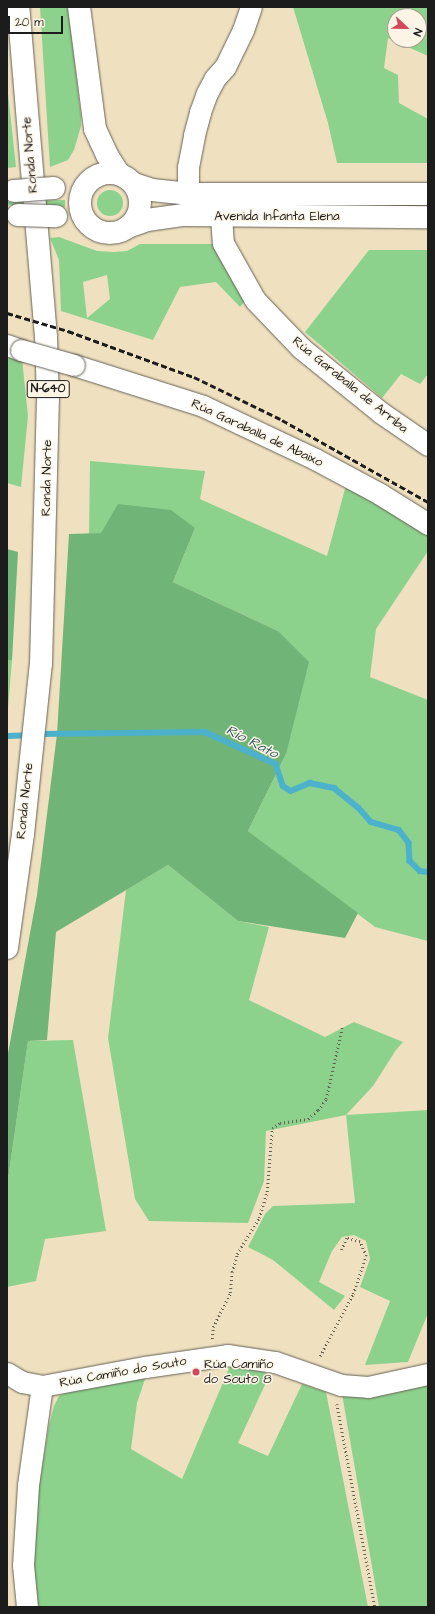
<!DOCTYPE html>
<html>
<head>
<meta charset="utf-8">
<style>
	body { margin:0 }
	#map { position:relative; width:435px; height:1614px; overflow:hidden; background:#efe1c0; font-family:"Architects Daughter",sans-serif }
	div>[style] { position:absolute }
	.green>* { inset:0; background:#8cd28c }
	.round { border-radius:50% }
	.forest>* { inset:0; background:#71b478 }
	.stream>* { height:5.5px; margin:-2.75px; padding:0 2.75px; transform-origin:2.75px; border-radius:2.75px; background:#4cb1cb }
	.path>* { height:2.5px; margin-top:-1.25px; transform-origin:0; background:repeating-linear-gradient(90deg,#666155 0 1px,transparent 0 4px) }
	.roads { filter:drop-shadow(0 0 1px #666155) drop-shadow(0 0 1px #666155) }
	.minor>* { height:21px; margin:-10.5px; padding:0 10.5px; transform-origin:10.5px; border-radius:10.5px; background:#fff }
	.tertiary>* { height:22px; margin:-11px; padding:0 11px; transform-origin:11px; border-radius:11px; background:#fff }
	.tertiary>.ring { margin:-11px; padding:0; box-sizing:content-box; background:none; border:22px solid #fff; border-radius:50% }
	.trunk>* { height:22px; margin:-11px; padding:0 11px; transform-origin:11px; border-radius:11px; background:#fff }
	.rail>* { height:3px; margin-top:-1.5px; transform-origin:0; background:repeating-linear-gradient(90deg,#1c1c1c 0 6px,transparent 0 9px) }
	.bridges { filter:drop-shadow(0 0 1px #666155) drop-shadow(0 0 1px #666155) }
	.minor-bridge>* { height:21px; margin:-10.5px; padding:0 10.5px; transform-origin:10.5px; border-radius:10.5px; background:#fff }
	.tertiary-bridge>* { height:22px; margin:-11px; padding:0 11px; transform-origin:11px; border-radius:11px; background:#fff }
	.dots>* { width:11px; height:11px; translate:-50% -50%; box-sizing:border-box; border:2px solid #fcf5e5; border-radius:50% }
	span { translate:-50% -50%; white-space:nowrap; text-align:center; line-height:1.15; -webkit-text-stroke:3px #fcf5e5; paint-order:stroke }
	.shield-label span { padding:1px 3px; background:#fcf5e5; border:1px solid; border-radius:3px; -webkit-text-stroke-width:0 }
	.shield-label { font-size:12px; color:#1c1c1c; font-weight:700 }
	.street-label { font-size:13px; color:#1c1c1c }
	.poi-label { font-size:13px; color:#1c1c1c }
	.left { translate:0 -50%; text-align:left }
	.water-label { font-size:14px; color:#2f5862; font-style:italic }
	.frame { position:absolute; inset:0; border:8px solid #1c1c1c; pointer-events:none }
	.north { position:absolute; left:387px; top:8px; width:40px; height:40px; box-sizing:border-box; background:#fcf5e5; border:1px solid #a29e95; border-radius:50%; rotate:112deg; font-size:11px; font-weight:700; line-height:16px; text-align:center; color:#1c1c1c }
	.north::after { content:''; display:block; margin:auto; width:14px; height:18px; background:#d1495b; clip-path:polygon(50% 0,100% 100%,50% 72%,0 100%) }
	.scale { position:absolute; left:8px; top:16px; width:55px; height:18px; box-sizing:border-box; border:2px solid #1c1c1c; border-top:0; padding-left:5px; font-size:12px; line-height:14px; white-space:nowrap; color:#1c1c1c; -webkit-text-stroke:3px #fcf5e5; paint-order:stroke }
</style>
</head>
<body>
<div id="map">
	<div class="green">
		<div style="clip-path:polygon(40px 7px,68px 7px,81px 116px,81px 126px,74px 150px,68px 160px,50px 167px)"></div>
		<div style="clip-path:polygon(evenodd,293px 7px,428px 7px,428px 56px,388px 38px,384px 68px,398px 75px,399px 103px,428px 119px,428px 163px,337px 163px,328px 123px,293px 7px,395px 16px,419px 16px,419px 40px,395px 40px,395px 16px)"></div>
		<div style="clip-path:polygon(7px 84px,16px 167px,7px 168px)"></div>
		<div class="round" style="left:97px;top:190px;width:26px;height:26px"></div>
		<div style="clip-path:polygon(65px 200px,65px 207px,7px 205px,7px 202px)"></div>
		<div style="clip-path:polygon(evenodd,59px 237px,97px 251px,114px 252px,127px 251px,140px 244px,214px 244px,248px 297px,240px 307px,216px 282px,180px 287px,153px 340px,61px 311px,59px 260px,50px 238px,59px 237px,107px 275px,110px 299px,87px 318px,83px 282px,107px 275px)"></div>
		<div style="clip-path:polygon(369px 250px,428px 250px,428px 374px,420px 384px,401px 374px,382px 398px,305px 332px)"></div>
		<div style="clip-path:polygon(10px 355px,22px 359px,28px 416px,21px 487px,7px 483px,7px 363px)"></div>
		<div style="clip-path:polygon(90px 461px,205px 471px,200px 499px,327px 556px,346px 485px,428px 532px,428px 551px,376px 629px,370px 677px,428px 700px,428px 941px,375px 927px,248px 831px,286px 754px,278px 631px,173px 582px,195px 528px,89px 534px)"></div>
		<div style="clip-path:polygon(7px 660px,12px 660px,7px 721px)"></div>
		<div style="clip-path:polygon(168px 865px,238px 921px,269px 927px,249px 1000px,325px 1037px,354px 1022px,403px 1042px,396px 1050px,373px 1086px,346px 1115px,428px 1110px,428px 1313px,408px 1362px,365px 1365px,390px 1301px,360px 1287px,370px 1259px,366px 1241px,354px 1235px,342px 1237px,332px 1251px,319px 1282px,345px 1296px,334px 1310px,273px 1260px,248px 1247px,265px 1214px,273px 1206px,355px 1203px,346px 1115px,266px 1131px,264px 1181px,248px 1223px,149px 1221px,135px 1199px,108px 1038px,126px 890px)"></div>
		<div style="clip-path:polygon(73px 1040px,106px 1231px,45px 1239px,36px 1281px,7px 1287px,7px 1186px,28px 1041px)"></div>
		<div style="clip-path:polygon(230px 1366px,249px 1368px,270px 1374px,238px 1443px,268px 1456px,302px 1384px,326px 1392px,368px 1607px,34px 1607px,32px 1593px,33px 1523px,49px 1425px,54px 1406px,59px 1396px,72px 1390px,146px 1376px,137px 1403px,131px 1449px,182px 1479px)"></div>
		<div style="clip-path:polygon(428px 1382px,428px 1607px,379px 1607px,342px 1394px)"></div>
	</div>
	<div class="forest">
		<div style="clip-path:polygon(118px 504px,171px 510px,195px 528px,173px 582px,278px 631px,309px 662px,286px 754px,248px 831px,358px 913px,345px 938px,238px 921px,168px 865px,56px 932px,47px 1040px,28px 1041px,7px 1186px,7px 1059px,37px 895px,57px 734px,69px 534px,101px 533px)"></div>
		<div style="clip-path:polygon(7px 549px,18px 552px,12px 660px,7px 660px)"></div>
	</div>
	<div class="stream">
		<div style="left:38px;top:734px;width:167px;rotate:-0.7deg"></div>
		<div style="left:205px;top:732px;width:78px;rotate:24.3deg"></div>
		<div style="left:276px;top:764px;width:23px;rotate:72deg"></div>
		<div style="left:283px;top:786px;width:9px;rotate:32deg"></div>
		<div style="left:291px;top:791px;width:21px;rotate:-23deg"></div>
		<div style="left:310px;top:783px;width:25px;rotate:12deg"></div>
		<div style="left:334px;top:788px;width:32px;rotate:39deg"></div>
		<div style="left:359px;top:808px;width:18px;rotate:49deg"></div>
		<div style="left:371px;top:822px;width:29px;rotate:16deg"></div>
		<div style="left:399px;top:830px;width:16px;rotate:52deg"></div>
		<div style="left:409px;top:843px;width:18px;rotate:87deg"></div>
		<div style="left:410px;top:861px;width:14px;rotate:45deg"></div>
		<div style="left:420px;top:871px;width:8px;rotate:7deg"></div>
		<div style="left:7px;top:736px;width:23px;rotate:-2deg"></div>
	</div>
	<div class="path">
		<div style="left:212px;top:1339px;width:12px;rotate:-85deg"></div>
		<div style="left:213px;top:1327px;width:38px;rotate:-63deg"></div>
		<div style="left:230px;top:1293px;width:21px;rotate:-85deg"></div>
		<div style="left:232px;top:1272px;width:19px;rotate:-74deg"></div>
		<div style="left:237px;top:1254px;width:42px;rotate:-58.6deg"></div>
		<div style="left:259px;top:1218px;width:27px;rotate:-73deg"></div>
		<div style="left:267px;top:1192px;width:64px;rotate:-85.5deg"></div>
		<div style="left:272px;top:1128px;width:9px;rotate:-32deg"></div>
		<div style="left:280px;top:1123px;width:28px;rotate:-8deg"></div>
		<div style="left:308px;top:1119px;width:13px;rotate:-42deg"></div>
		<div style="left:318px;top:1110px;width:14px;rotate:-54deg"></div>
		<div style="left:326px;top:1099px;width:73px;rotate:-77.3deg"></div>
		<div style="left:320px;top:1356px;width:70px;rotate:-62deg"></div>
		<div style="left:353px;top:1294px;width:40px;rotate:-71.1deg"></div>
		<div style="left:366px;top:1256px;width:15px;rotate:-113deg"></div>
		<div style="left:360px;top:1242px;width:14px;rotate:-163deg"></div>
		<div style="left:347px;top:1238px;width:15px;rotate:113deg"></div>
		<div style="left:337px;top:1404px;width:207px;rotate:79.4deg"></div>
	</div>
	<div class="roads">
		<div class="minor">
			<div style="left:188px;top:194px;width:27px;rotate:-90deg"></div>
			<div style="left:188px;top:167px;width:33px;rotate:-79deg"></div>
			<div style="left:194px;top:135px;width:24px;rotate:-75deg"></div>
			<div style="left:200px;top:112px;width:20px;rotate:-70deg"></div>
			<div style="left:207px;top:93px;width:17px;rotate:-62deg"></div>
			<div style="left:215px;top:78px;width:15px;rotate:-48deg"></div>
			<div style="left:225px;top:67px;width:41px;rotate:-64.1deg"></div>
			<div style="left:243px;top:30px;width:24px;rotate:-71deg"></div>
			<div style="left:221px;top:216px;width:27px;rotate:86deg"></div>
			<div style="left:223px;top:243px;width:65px;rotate:60.7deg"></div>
			<div style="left:255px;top:300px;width:66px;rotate:46.2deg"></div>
			<div style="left:301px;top:348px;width:102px;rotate:39deg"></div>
			<div style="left:380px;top:412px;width:58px;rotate:34.5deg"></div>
			<div style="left:7px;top:345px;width:15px;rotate:20deg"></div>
			<div style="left:74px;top:365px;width:135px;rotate:17.6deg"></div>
			<div style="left:203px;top:406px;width:124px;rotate:25.3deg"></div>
			<div style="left:315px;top:459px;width:74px;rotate:28.3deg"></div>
			<div style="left:380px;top:494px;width:57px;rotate:32deg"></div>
			<div style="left:7px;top:1373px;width:17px;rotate:31deg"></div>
			<div style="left:22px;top:1382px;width:20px;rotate:11deg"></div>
			<div style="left:42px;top:1386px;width:105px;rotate:-10.5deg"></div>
			<div style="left:145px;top:1367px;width:83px;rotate:-8.3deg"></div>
			<div style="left:227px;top:1355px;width:49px;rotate:8.3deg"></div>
			<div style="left:275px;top:1362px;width:70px;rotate:19.2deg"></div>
			<div style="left:341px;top:1385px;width:27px;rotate:4deg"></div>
			<div style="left:368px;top:1387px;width:61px;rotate:-12.2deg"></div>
			<div style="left:27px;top:1607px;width:42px;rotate:-95.4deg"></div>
			<div style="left:23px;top:1565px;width:80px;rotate:-86.4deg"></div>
			<div style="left:28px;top:1485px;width:100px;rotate:-82deg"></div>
		</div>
		<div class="tertiary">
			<div style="left:79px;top:7px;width:123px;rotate:82.5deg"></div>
			<div style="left:95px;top:129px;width:29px;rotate:65deg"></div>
			<div style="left:107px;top:155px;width:22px;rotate:58deg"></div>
			<div class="ring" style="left:80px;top:173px;width:38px;height:38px"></div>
			<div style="left:134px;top:184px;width:19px;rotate:18deg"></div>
			<div style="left:152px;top:190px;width:36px;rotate:6deg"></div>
			<div style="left:188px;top:194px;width:240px"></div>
			<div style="left:128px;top:227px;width:20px;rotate:-20deg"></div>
			<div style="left:147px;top:220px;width:37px;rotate:-8deg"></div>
			<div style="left:184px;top:215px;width:244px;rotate:0.5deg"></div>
		</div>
		<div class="trunk">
			<div style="left:7px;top:948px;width:115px;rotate:-82deg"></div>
			<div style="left:23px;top:834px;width:171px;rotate:-84deg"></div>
			<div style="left:41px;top:664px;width:267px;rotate:-88.5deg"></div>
			<div style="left:48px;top:397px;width:60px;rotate:-91.9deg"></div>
			<div style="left:46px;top:337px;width:331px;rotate:-94.8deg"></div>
		</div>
	</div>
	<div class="rail">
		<div style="left:7px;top:313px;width:64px;rotate:16.4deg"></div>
		<div style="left:68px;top:331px;width:134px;rotate:20.1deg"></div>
		<div style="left:194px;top:377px;width:98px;rotate:26deg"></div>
		<div style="left:282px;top:420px;width:167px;rotate:29.3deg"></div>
	</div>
	<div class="bridges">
		<div class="minor-bridge">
			<div style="left:21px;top:350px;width:55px;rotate:15.8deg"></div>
		</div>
		<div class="tertiary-bridge">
			<div style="left:14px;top:191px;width:40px;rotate:-4.3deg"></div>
			<div style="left:18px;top:215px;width:38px;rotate:2deg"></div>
		</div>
	</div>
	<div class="dots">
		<div style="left:196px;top:1372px;background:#d1495b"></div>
	</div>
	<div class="shield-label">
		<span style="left:48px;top:389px">N-640</span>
	</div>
	<div class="street-label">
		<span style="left:30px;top:155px;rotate:-95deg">Ronda Norte</span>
		<span style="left:277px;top:216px">Avenida Infanta Elena</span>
		<span style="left:350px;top:385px;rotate:39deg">Rúa Garaballa de Arriba</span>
		<span style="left:257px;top:433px;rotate:25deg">Rúa Garaballa de Abaixo</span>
		<span style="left:47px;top:478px;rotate:-89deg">Ronda Norte</span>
		<span style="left:25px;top:801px;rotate:-84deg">Ronda Norte</span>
		<span style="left:123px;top:1372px;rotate:-10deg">Rúa Camiño do Souto</span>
	</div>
	<div class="poi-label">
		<span class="left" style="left:204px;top:1372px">Rúa Camiño<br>do Souto 8</span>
	</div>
	<div class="water-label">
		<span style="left:252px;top:742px;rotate:27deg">Río Rato</span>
	</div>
	<div class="frame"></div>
	<div class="north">N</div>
	<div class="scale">20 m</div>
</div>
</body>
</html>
